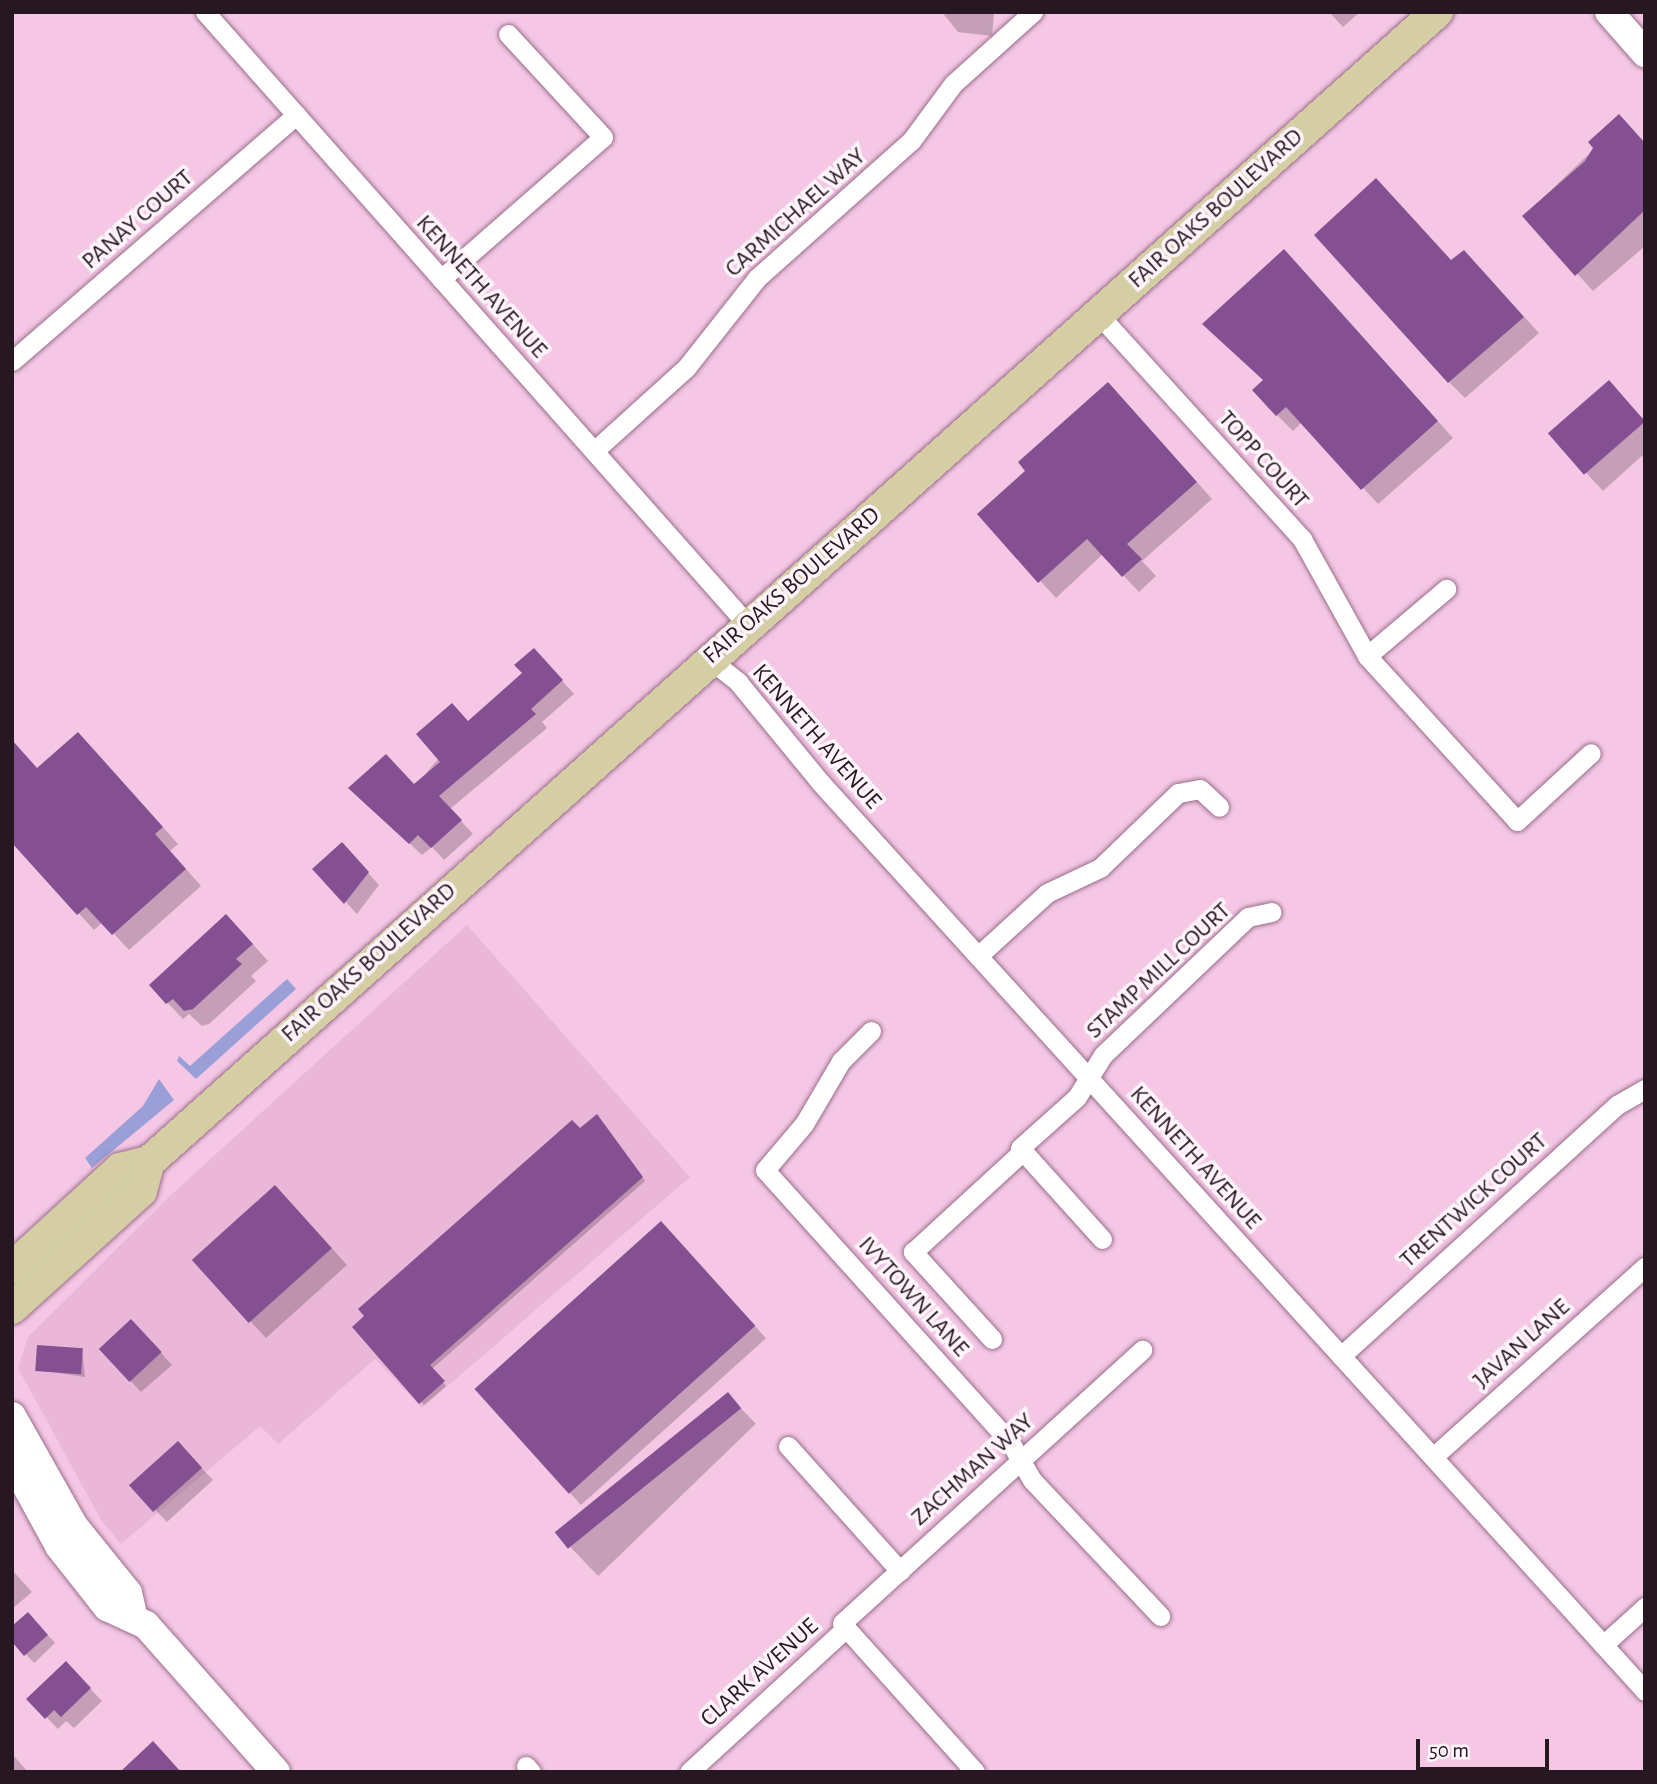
<!DOCTYPE html>
<html>
<head>
<meta charset="utf-8">
<style>
	body { margin:0 }
	#map { position:relative; width:1657px; height:1784px; overflow:hidden; background:#f5c7e5; font-family:"Alegreya Sans",sans-serif }
	div>[style] { position:absolute }
	.built>* { inset:0; background:#ebb7d8 }
	.green>* { inset:0; background:#9a9fd8 }
	.shadow>* { inset:0; background:#0003; transform-origin:0 0 }
	.building>* { inset:0; background:#855091; transform-origin:0 0 }
	.roads { filter:drop-shadow(0 0 2px #996f8a) drop-shadow(0 0 2px #996f8a) }
	.street>* { height:19px; margin:-9.5px; padding:0 9.5px; transform-origin:9.5px; border-radius:9.5px; background:#fff }
	.secondary>* { height:28px; margin:-14px; padding:0 14px; transform-origin:14px; border-radius:14px; background:#fff }
	.primary>* { height:32px; margin:-16px; padding:0 16px; transform-origin:16px; border-radius:16px; background:#d5cea5 }
	span { translate:-50% -50%; white-space:nowrap; text-align:center; line-height:1.15; -webkit-text-stroke:7px #fff5fb; paint-order:stroke }
	.street-label { font-size:24px; color:#271721 }
	.frame { position:absolute; inset:0; border:14px solid #271721; pointer-events:none }
	.scale { position:absolute; left:1416px; top:1739px; width:133px; height:32px; box-sizing:border-box; border:4px solid #271721; border-top:0; padding-left:9px; font-size:21px; line-height:24px; white-space:nowrap; color:#271721; -webkit-text-stroke:5px #fff5fb; paint-order:stroke }
</style>
</head>
<body>
<div id="map">
	<div class="built">
		<div style="clip-path:polygon(467px 925px,690px 1177px,422px 1408px,375px 1359px,278px 1444px,260px 1426px,121px 1544px,101px 1520px,18px 1368px,28px 1337px,172px 1194px)"></div>
	</div>
	<div class="green">
		<div style="clip-path:polygon(287px 979px,296px 989px,196px 1079px,177px 1061px,179px 1056px,190px 1066px)"></div>
		<div style="clip-path:polygon(159px 1079px,174px 1100px,92px 1168px,85px 1158px,143px 1106px)"></div>
	</div>
	<div class="shadow">
		<div style="clip-path:polygon(942px 12px,994px 12px,992px 36px,958px 32px)"></div>
		<div style="clip-path:polygon(1329px 12px,1360px 12px,1343px 27px)"></div>
		<div style="clip-path:polygon(1645px 143px,1645px 246px,1593px 291px,1524px 216px,1595px 148px)"></div>
		<div style="clip-path:polygon(1452px 262px,1480px 268px,1539px 333px,1465px 398px,1449px 382px)"></div>
		<div style="clip-path:polygon(1300px 267px,1453px 438px,1378px 504px,1302px 422px,1293px 431px,1277px 415px,1265px 381px)"></div>
		<div style="clip-path:polygon(1609px 382px,1645px 421px,1645px 453px,1603px 491px,1550px 434px)"></div>
		<div style="clip-path:polygon(1124px 400px,1212px 499px,1142px 561px,1156px 576px,1139px 592px,1103px 554px,1056px 598px,979px 514px)"></div>
		<div style="clip-path:polygon(546px 663px,574px 694px,542px 722px,547px 728px,450px 809px,473px 834px,444px 860px,432px 847px,422px 855px,363px 800px,415px 786px,469px 723px)"></div>
		<div style="clip-path:polygon(94px 750px,178px 844px,170px 851px,201px 886px,129px 950px,103px 922px,94px 930px,12px 841px,38px 769px)"></div>
		<div style="clip-path:polygon(353px 856px,379px 885px,357px 914px,315px 869px)"></div>
		<div style="clip-path:polygon(242px 932px,268px 961px,251px 976px,256px 981px,209px 1024px,202px 1026px,189px 1014px,183px 1019px,151px 985px)"></div>
		<div style="clip-path:polygon(600px 1119px,645px 1181px,432px 1369px,446px 1386px,424px 1405px,354px 1327px)"></div>
		<div style="clip-path:polygon(291px 1203px,347px 1265px,266px 1338px,194px 1260px)"></div>
		<div style="left:673px;top:1235px;width:139px;height:249px;rotate:48deg"></div>
		<div style="clip-path:polygon(143px 1333px,172px 1365px,141px 1392px,101px 1349px)"></div>
		<div style="clip-path:polygon(82px 1349px,85px 1377px,38px 1370px)"></div>
		<div style="left:728px;top:1395px;width:40px;height:219px;rotate:46deg"></div>
		<div style="clip-path:polygon(189px 1455px,213px 1480px,167px 1522px,132px 1486px)"></div>
		<div style="clip-path:polygon(12px 1570px,32px 1592px,12px 1609px)"></div>
		<div style="left:35px;top:1622px;width:29px;height:29px;rotate:46deg"></div>
		<div style="clip-path:polygon(66px 1664px,102px 1701px,74px 1728px,66px 1721px,58px 1729px,29px 1699px)"></div>
		<div style="clip-path:polygon(12px 1754px,28px 1772px,12px 1772px)"></div>
	</div>
	<div class="building">
		<div style="clip-path:polygon(1619px 114px,1645px 143px,1645px 210px,1575px 276px,1522px 216px,1585px 161px,1593px 148px,1588px 142px)"></div>
		<div style="clip-path:polygon(1376px 178px,1451px 260px,1464px 250px,1524px 317px,1448px 383px,1314px 235px)"></div>
		<div style="clip-path:polygon(1284px 249px,1438px 421px,1361px 490px,1286px 407px,1276px 416px,1252px 390px,1263px 380px,1202px 324px)"></div>
		<div style="left:1609px;top:380px;width:55px;height:81px;rotate:49deg"></div>
		<div style="clip-path:polygon(1108px 382px,1197px 482px,1127px 544px,1142px 559px,1122px 577px,1087px 539px,1038px 583px,977px 514px,1025px 471px,1018px 462px)"></div>
		<div style="clip-path:polygon(534px 648px,563px 680px,531px 709px,536px 714px,439px 796px,462px 820px,431px 848px,418px 835px,409px 844px,348px 788px,386px 754px,414px 784px,440px 762px,416px 734px,452px 703px,468px 721px,522px 673px,514px 665px)"></div>
		<div style="clip-path:polygon(78px 732px,163px 827px,155px 834px,186px 869px,112px 935px,86px 907px,77px 915px,12px 843px,12px 740px,37px 768px)"></div>
		<div style="clip-path:polygon(342px 842px,369px 872px,344px 904px,312px 869px)"></div>
		<div style="clip-path:polygon(226px 914px,253px 944px,236px 959px,242px 964px,193px 1009px,184px 1011px,173px 999px,166px 1004px,149px 985px)"></div>
		<div style="clip-path:polygon(597px 1114px,643px 1177px,430px 1365px,445px 1381px,419px 1404px,352px 1327px,364px 1316px,358px 1309px,572px 1120px,580px 1128px)"></div>
		<div style="left:275px;top:1185px;width:85px;height:112px;rotate:48deg"></div>
		<div style="left:661px;top:1221px;width:141px;height:251px;rotate:48deg"></div>
		<div style="left:131px;top:1319px;width:45px;height:44px;rotate:47deg"></div>
		<div style="left:37px;top:1345px;width:46px;height:26px;rotate:4deg"></div>
		<div style="left:728px;top:1392px;width:21px;height:223px;rotate:51deg"></div>
		<div style="left:178px;top:1441px;width:36px;height:66px;rotate:48deg"></div>
		<div style="clip-path:polygon(28px 1612px,48px 1635px,24px 1656px,12px 1642px,12px 1626px)"></div>
		<div style="clip-path:polygon(66px 1661px,91px 1688px,61px 1717px,54px 1710px,45px 1719px,26px 1699px)"></div>
		<div style="clip-path:polygon(153px 1741px,181px 1772px,120px 1772px)"></div>
	</div>
	<div class="roads">
		<div class="street">
			<div style="left:205px;top:12px;width:819px;rotate:48.47deg"></div>
			<div style="left:441px;top:279px;width:215px;rotate:-41.2deg"></div>
			<div style="left:603px;top:137px;width:140px;rotate:-132.7deg"></div>
			<div style="left:1098px;top:314px;width:304px;rotate:47.8deg"></div>
			<div style="left:1302px;top:539px;width:134px;rotate:60.9deg"></div>
			<div style="left:1367px;top:656px;width:223px;rotate:47.7deg"></div>
			<div style="left:1517px;top:821px;width:100px;rotate:-42.6deg"></div>
			<div style="left:12px;top:361px;width:376px;rotate:-40.9deg"></div>
			<div style="left:594px;top:451px;width:124px;rotate:-42.1deg"></div>
			<div style="left:686px;top:368px;width:115px;rotate:-51.7deg"></div>
			<div style="left:757px;top:278px;width:206px;rotate:-41.7deg"></div>
			<div style="left:911px;top:141px;width:71px;rotate:-53.6deg"></div>
			<div style="left:953px;top:84px;width:108px;rotate:-42deg"></div>
			<div style="left:1367px;top:656px;width:104px;rotate:-40.3deg"></div>
			<div style="left:709px;top:659px;width:37px;rotate:38deg"></div>
			<div style="left:738px;top:682px;width:129px;rotate:50.6deg"></div>
			<div style="left:820px;top:782px;width:1228px;rotate:47.77deg"></div>
			<div style="left:978px;top:956px;width:93px;rotate:-42.4deg"></div>
			<div style="left:1047px;top:893px;width:59px;rotate:-25.3deg"></div>
			<div style="left:1100px;top:868px;width:108px;rotate:-43.9deg"></div>
			<div style="left:1178px;top:793px;width:22px;rotate:-10deg"></div>
			<div style="left:1200px;top:789px;width:26px;rotate:43deg"></div>
			<div style="left:871px;top:1031px;width:42px;rotate:135deg"></div>
			<div style="left:841px;top:1061px;width:73px;rotate:120.4deg"></div>
			<div style="left:804px;top:1124px;width:60px;rotate:130.3deg"></div>
			<div style="left:765px;top:1170px;width:366px;rotate:48deg"></div>
			<div style="left:1010px;top:1442px;width:44px;rotate:59.9deg"></div>
			<div style="left:1032px;top:1480px;width:187px;rotate:46.7deg"></div>
			<div style="left:1102px;top:1239px;width:122px;rotate:-132deg"></div>
			<div style="left:1020px;top:1148px;width:76px;rotate:-41.8deg"></div>
			<div style="left:1077px;top:1097px;width:49px;rotate:-58.2deg"></div>
			<div style="left:1103px;top:1055px;width:200px;rotate:-43.6deg"></div>
			<div style="left:1248px;top:917px;width:24px;rotate:-12deg"></div>
			<div style="left:992px;top:1339px;width:118px;rotate:-132.2deg"></div>
			<div style="left:913px;top:1252px;width:149px;rotate:-42.6deg"></div>
			<div style="left:1341px;top:1356px;width:373px;rotate:-42.3deg"></div>
			<div style="left:1617px;top:1105px;width:32px;rotate:-30deg"></div>
			<div style="left:788px;top:1446px;width:168px;rotate:48.1deg"></div>
			<div style="left:1433px;top:1457px;width:285px;rotate:-41.9deg"></div>
			<div style="left:846px;top:1628px;width:6px;rotate:-129deg"></div>
			<div style="left:842px;top:1623px;width:406px;rotate:-42.3deg"></div>
			<div style="left:846px;top:1628px;width:193px;rotate:48.1deg"></div>
			<div style="left:1603px;top:1645px;width:57px;rotate:-42.1deg"></div>
			<div style="left:526px;top:1766px;width:8px;rotate:50deg"></div>
			<div style="left:689px;top:1772px;width:213px;rotate:-42.5deg"></div>
		</div>
		<div class="secondary">
			<div style="left:1609px;top:12px;width:55px;rotate:48.7deg"></div>
			<div style="left:12px;top:1416px;width:126px;rotate:60.6deg"></div>
			<div style="left:74px;top:1526px;width:86px;rotate:51.1deg"></div>
			<div style="left:128px;top:1593px;width:23px;rotate:77deg"></div>
			<div style="left:12px;top:1460px;width:98px;rotate:61.3deg"></div>
			<div style="left:59px;top:1546px;width:78px;rotate:51.8deg"></div>
			<div style="left:107px;top:1607px;width:43px;rotate:24.8deg"></div>
			<div style="left:146px;top:1625px;width:196px;rotate:48.5deg"></div>
		</div>
		<div class="primary">
			<div style="left:12px;top:1268px;width:147px;rotate:-42.5deg"></div>
			<div style="left:120px;top:1169px;width:30px;rotate:-14deg"></div>
			<div style="left:149px;top:1162px;width:1727px;rotate:-41.76deg"></div>
			<div style="left:12px;top:1308px;width:174px;rotate:-42.2deg"></div>
			<div style="left:141px;top:1191px;width:30px;rotate:-75deg"></div>
		</div>
	</div>
	<div class="street-label">
		<span style="left:1216px;top:209px;rotate:-42deg">FAIR OAKS BOULEVARD</span>
		<span style="left:796px;top:213px;rotate:-42deg">CARMICHAEL WAY</span>
		<span style="left:138px;top:220px;rotate:-41deg">PANAY COURT</span>
		<span style="left:481px;top:287px;rotate:48deg">KENNETH AVENUE</span>
		<span style="left:1263px;top:460px;rotate:48deg">TOPP COURT</span>
		<span style="left:792px;top:586px;rotate:-41deg">FAIR OAKS BOULEVARD</span>
		<span style="left:816px;top:737px;rotate:49deg">KENNETH AVENUE</span>
		<span style="left:369px;top:963px;rotate:-42deg">FAIR OAKS BOULEVARD</span>
		<span style="left:1159px;top:971px;rotate:-43deg">STAMP MILL COURT</span>
		<span style="left:1195px;top:1158px;rotate:48deg">KENNETH AVENUE</span>
		<span style="left:1474px;top:1201px;rotate:-42deg">TRENTWICK COURT</span>
		<span style="left:913px;top:1297px;rotate:48deg">IVYTOWN LANE</span>
		<span style="left:1522px;top:1344px;rotate:-42deg">JAVAN LANE</span>
		<span style="left:973px;top:1470px;rotate:-42deg">ZACHMAN WAY</span>
		<span style="left:760px;top:1673px;rotate:-42deg">CLARK AVENUE</span>
	</div>
	<div class="frame"></div>
	<div class="scale">50 m</div>
</div>
</body>
</html>
